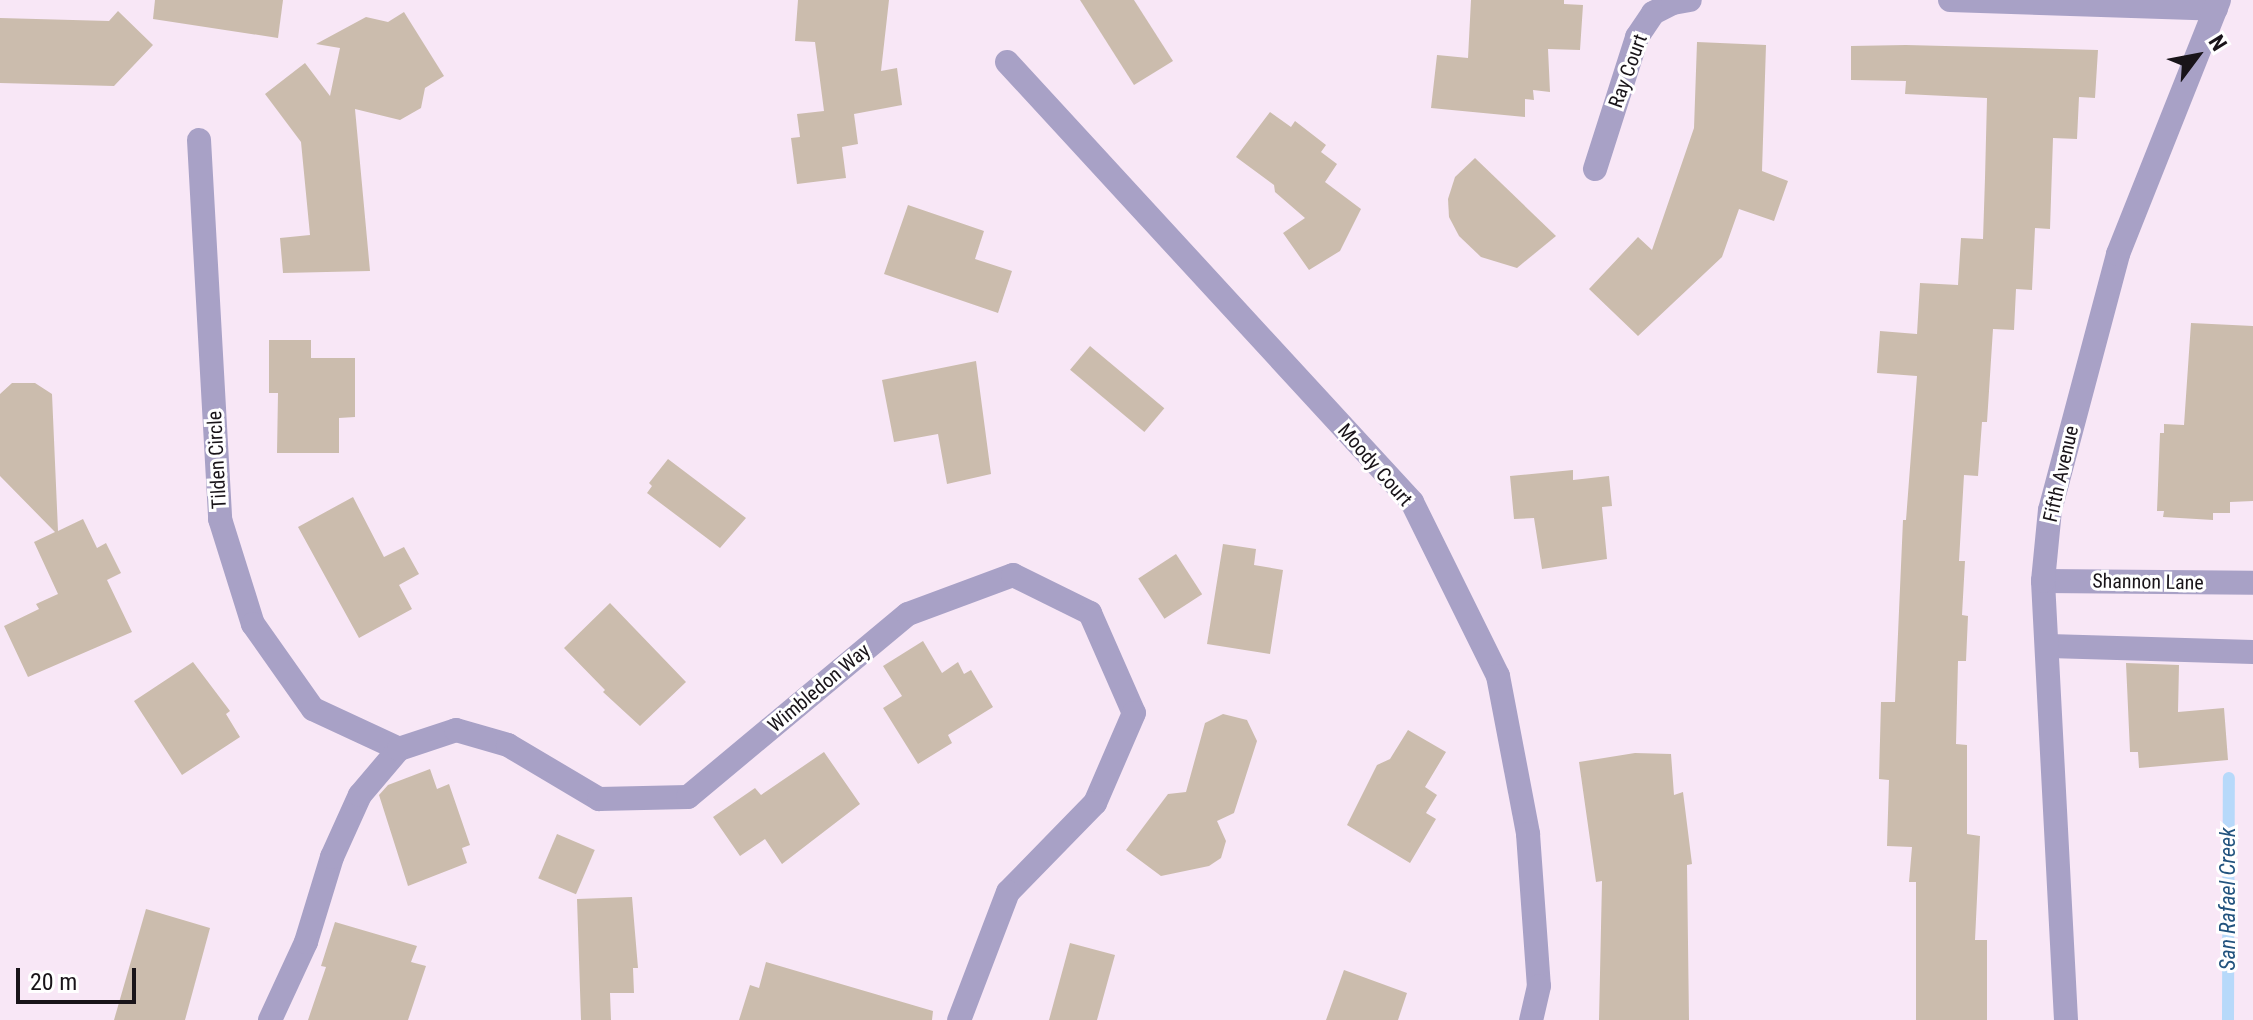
<!DOCTYPE html>
<html>
<head>
<meta charset="utf-8">
<style>
	body { margin:0 }
	#map { position:relative; width:2253px; height:1020px; overflow:hidden; background:#f8e7f6; font-family:"Roboto Condensed",sans-serif }
	div>[style] { position:absolute }
	.stream>* { height:12px; margin:-6px; padding:0 6px; transform-origin:6px; border-radius:6px; background:#b7d9fa }
	.building>* { inset:0; background:#cbbcad; transform-origin:0 0 }
	.minor>* { height:24px; margin:-12px; padding:0 12px; transform-origin:12px; border-radius:12px; background:#a8a1c6 }
	span { translate:-50% -50%; white-space:nowrap; text-align:center; line-height:1.15; -webkit-text-stroke:6px #fff; paint-order:stroke }
	.street-label { font-size:20px; color:#191419 }
	.water-label { font-size:22px; color:#22537e; font-style:italic }
	.north { position:absolute; left:2157px; top:16px; width:80px; height:80px; -webkit-text-stroke:6px #fff; paint-order:stroke; rotate:58deg; font-size:22px; font-weight:700; line-height:32px; text-align:center; color:#191419 }
	.north::after { content:''; display:block; margin:auto; width:28px; height:36px; background:#191419; clip-path:polygon(50% 0,100% 100%,50% 72%,0 100%) }
	.scale { position:absolute; left:16px; top:968px; width:120px; height:36px; box-sizing:border-box; border:4px solid #191419; border-top:0; padding-left:10px; font-size:24px; line-height:28px; white-space:nowrap; color:#191419; -webkit-text-stroke:6px #fff; paint-order:stroke }
</style>
</head>
<body>
<div id="map">
	<div class="stream">
		<div style="left:2228px;top:1020px;width:242px;rotate:-89.8deg"></div>
	</div>
	<div class="building">
		<div style="clip-path:polygon(155px 0,283px 0,278px 38px,153px 19px)"></div>
		<div style="clip-path:polygon(798px 0,889px 0,881px 71px,897px 68px,902px 105px,854px 114px,858px 144px,842px 147px,846px 178px,797px 184px,791px 138px,800px 137px,797px 114px,824px 111px,815px 42px,795px 41px)"></div>
		<div style="clip-path:polygon(1080px 0,1134px 0,1173px 61px,1134px 85px)"></div>
		<div style="clip-path:polygon(1471px 0,1564px 0,1564px 4px,1583px 5px,1580px 50px,1548px 49px,1550px 92px,1533px 90px,1534px 100px,1525px 99px,1525px 117px,1431px 108px,1437px 55px,1468px 58px)"></div>
		<div style="clip-path:polygon(118px 11px,153px 45px,114px 86px,0 83px,0 18px,109px 21px)"></div>
		<div style="clip-path:polygon(404px 12px,444px 76px,425px 88px,421px 108px,400px 120px,355px 109px,370px 271px,283px 273px,280px 238px,310px 235px,301px 142px,265px 94px,305px 63px,330px 96px,340px 48px,316px 44px,366px 17px,388px 22px)"></div>
		<div style="clip-path:polygon(1697px 42px,1766px 45px,1762px 171px,1788px 181px,1774px 221px,1739px 209px,1722px 257px,1638px 336px,1589px 289px,1638px 237px,1652px 250px,1694px 128px)"></div>
		<div style="clip-path:polygon(1906px 45px,2098px 50px,2095px 98px,2079px 97px,2077px 139px,2053px 138px,2050px 229px,2035px 228px,2032px 290px,2016px 289px,2014px 330px,1993px 329px,1987px 422px,1982px 422px,1978px 476px,1964px 475px,1959px 561px,1965px 561px,1962px 615px,1968px 616px,1966px 661px,1958px 661px,1956px 744px,1967px 745px,1967px 834px,1980px 836px,1975px 940px,1987px 940px,1987px 1020px,1916px 1020px,1916px 882px,1909px 882px,1912px 847px,1887px 846px,1889px 780px,1879px 779px,1881px 702px,1895px 702px,1903px 520px,1906px 520px,1917px 376px,1877px 373px,1880px 331px,1917px 334px,1920px 283px,1958px 285px,1961px 238px,1983px 239px,1985px 178px,1987px 98px,1905px 94px,1906px 81px,1851px 80px,1851px 46px)"></div>
		<div style="clip-path:polygon(1270px 112px,1291px 127px,1295px 121px,1326px 145px,1321px 152px,1337px 164px,1325px 182px,1361px 209px,1340px 251px,1309px 270px,1283px 233px,1305px 218px,1275px 192px,1274px 185px,1236px 157px)"></div>
		<div style="clip-path:polygon(1475px 158px,1556px 236px,1517px 268px,1481px 257px,1459px 236px,1449px 217px,1448px 199px,1455px 177px)"></div>
		<div style="clip-path:polygon(908px 205px,984px 231px,975px 259px,1012px 271px,998px 313px,884px 274px)"></div>
		<div style="clip-path:polygon(2191px 323px,2253px 326px,2253px 501px,2230px 502px,2230px 513px,2213px 513px,2213px 520px,2163px 517px,2164px 511px,2157px 511px,2160px 433px,2164px 433px,2164px 424px,2184px 425px)"></div>
		<div style="clip-path:polygon(269px 340px,311px 340px,311px 358px,355px 358px,355px 417px,339px 418px,339px 453px,277px 453px,278px 393px,269px 393px)"></div>
		<div style="left:1090px;top:346px;width:97px;height:31px;rotate:40deg"></div>
		<div style="clip-path:polygon(976px 361px,991px 474px,947px 484px,938px 434px,894px 442px,882px 380px)"></div>
		<div style="clip-path:polygon(12px 383px,35px 383px,52px 394px,58px 531px,83px 519px,97px 548px,106px 543px,121px 573px,107px 580px,132px 632px,28px 677px,4px 626px,39px 609px,36px 604px,58px 594px,34px 542px,55px 532px,0 476px,0 394px)"></div>
		<div style="clip-path:polygon(668px 459px,746px 518px,720px 548px,647px 493px,652px 486px,649px 483px)"></div>
		<div style="clip-path:polygon(1573px 470px,1573px 480px,1609px 476px,1612px 506px,1602px 507px,1607px 559px,1542px 569px,1534px 518px,1514px 519px,1510px 476px)"></div>
		<div style="clip-path:polygon(353px 497px,384px 557px,404px 547px,419px 574px,399px 585px,412px 609px,359px 638px,298px 527px)"></div>
		<div style="clip-path:polygon(1223px 544px,1256px 549px,1254px 565px,1283px 570px,1270px 654px,1207px 644px)"></div>
		<div style="left:1176px;top:554px;width:48px;height:45px;rotate:57deg"></div>
		<div style="clip-path:polygon(610px 603px,686px 682px,640px 726px,603px 692px,605px 690px,564px 648px)"></div>
		<div style="clip-path:polygon(923px 641px,942px 673px,958px 662px,964px 674px,971px 670px,993px 707px,948px 735px,952px 743px,918px 764px,883px 708px,902px 696px,883px 666px)"></div>
		<div style="clip-path:polygon(193px 662px,230px 711px,226px 714px,240px 737px,182px 775px,134px 701px)"></div>
		<div style="clip-path:polygon(2126px 663px,2179px 665px,2178px 712px,2224px 708px,2228px 760px,2139px 768px,2138px 752px,2130px 752px)"></div>
		<div style="clip-path:polygon(1223px 714px,1247px 720px,1257px 741px,1234px 813px,1217px 821px,1226px 841px,1221px 858px,1209px 866px,1161px 876px,1126px 850px,1168px 794px,1186px 792px,1205px 723px)"></div>
		<div style="clip-path:polygon(1408px 730px,1446px 752px,1425px 787px,1437px 795px,1426px 813px,1436px 819px,1410px 863px,1347px 825px,1377px 765px,1390px 759px)"></div>
		<div style="clip-path:polygon(824px 752px,860px 804px,782px 864px,765px 839px,740px 856px,713px 817px,755px 788px,761px 795px)"></div>
		<div style="clip-path:polygon(1635px 753px,1671px 754px,1674px 795px,1683px 792px,1692px 864px,1687px 865px,1689px 1020px,1599px 1020px,1602px 881px,1596px 882px,1579px 762px)"></div>
		<div style="clip-path:polygon(430px 769px,437px 789px,449px 784px,470px 845px,462px 848px,467px 863px,408px 886px,379px 795px,388px 785px)"></div>
		<div style="left:557px;top:834px;width:41px;height:48px;rotate:23deg"></div>
		<div style="clip-path:polygon(632px 897px,638px 968px,633px 968px,634px 993px,610px 993px,611px 1020px,581px 1020px,577px 899px)"></div>
		<div style="clip-path:polygon(146px 909px,210px 928px,185px 1020px,114px 1020px)"></div>
		<div style="clip-path:polygon(335px 922px,417px 946px,411px 962px,426px 966px,408px 1020px,308px 1020px,326px 967px,321px 966px)"></div>
		<div style="clip-path:polygon(1070px 943px,1115px 955px,1097px 1020px,1049px 1020px)"></div>
		<div style="clip-path:polygon(766px 962px,933px 1011px,932px 1020px,739px 1020px,750px 985px,759px 988px)"></div>
		<div style="clip-path:polygon(1344px 970px,1407px 993px,1398px 1020px,1326px 1020px)"></div>
	</div>
	<div class="minor">
		<div style="left:1950px;top:0;width:266px;rotate:1.9deg"></div>
		<div style="left:1007px;top:62px;width:598px;rotate:47.37deg"></div>
		<div style="left:1412px;top:502px;width:194px;rotate:63.7deg"></div>
		<div style="left:1498px;top:676px;width:161px;rotate:79.2deg"></div>
		<div style="left:1528px;top:834px;width:152px;rotate:85.9deg"></div>
		<div style="left:1539px;top:986px;width:35px;rotate:103deg"></div>
		<div style="left:199px;top:140px;width:380px;rotate:86.8deg"></div>
		<div style="left:220px;top:519px;width:110px;rotate:72.6deg"></div>
		<div style="left:253px;top:624px;width:104px;rotate:54.8deg"></div>
		<div style="left:313px;top:709px;width:95px;rotate:24.9deg"></div>
		<div style="left:1595px;top:169px;width:139px;rotate:-72.3deg"></div>
		<div style="left:1637px;top:37px;width:29px;rotate:-56deg"></div>
		<div style="left:1653px;top:13px;width:22px;rotate:-27deg"></div>
		<div style="left:1673px;top:3px;width:17px;rotate:-10deg"></div>
		<div style="left:2043px;top:581px;width:210px;rotate:0.5deg"></div>
		<div style="left:2049px;top:646px;width:204px;rotate:1.7deg"></div>
		<div style="left:270px;top:1020px;width:86px;rotate:-65.2deg"></div>
		<div style="left:306px;top:942px;width:89px;rotate:-73deg"></div>
		<div style="left:332px;top:857px;width:68px;rotate:-65.7deg"></div>
		<div style="left:360px;top:795px;width:60px;rotate:-49.7deg"></div>
		<div style="left:399px;top:749px;width:60px;rotate:-18.4deg"></div>
		<div style="left:456px;top:730px;width:54px;rotate:16.1deg"></div>
		<div style="left:508px;top:745px;width:106px;rotate:30.7deg"></div>
		<div style="left:599px;top:799px;width:89px;rotate:-1.3deg"></div>
		<div style="left:688px;top:797px;width:286px;rotate:-39.8deg"></div>
		<div style="left:908px;top:614px;width:112px;rotate:-20.4deg"></div>
		<div style="left:1013px;top:575px;width:86px;rotate:26.3deg"></div>
		<div style="left:1090px;top:613px;width:109px;rotate:66.3deg"></div>
		<div style="left:1134px;top:713px;width:98px;rotate:113.4deg"></div>
		<div style="left:1095px;top:803px;width:124px;rotate:134.3deg"></div>
		<div style="left:1008px;top:892px;width:137px;rotate:110.9deg"></div>
		<div style="left:2066px;top:1020px;width:440px;rotate:-93deg"></div>
		<div style="left:2043px;top:581px;width:71px;rotate:-84.4deg"></div>
		<div style="left:2050px;top:510px;width:265px;rotate:-75.1deg"></div>
		<div style="left:2118px;top:254px;width:273px;rotate:-68.3deg"></div>
	</div>
	<div class="street-label">
		<span style="left:1628px;top:71px;rotate:-70deg">Ray Court</span>
		<span style="left:217px;top:460px;rotate:-93deg">Tilden Circle</span>
		<span style="left:1375px;top:465px;rotate:49deg">Moody Court</span>
		<span style="left:2061px;top:474px;rotate:-77deg">Fifth Avenue</span>
		<span style="left:2148px;top:582px;rotate:1deg">Shannon Lane</span>
		<span style="left:819px;top:688px;rotate:-40deg">Wimbledon Way</span>
	</div>
	<div class="water-label">
		<span style="left:2228px;top:899px;rotate:-90deg">San Rafael Creek</span>
	</div>
	<div class="north">N</div>
	<div class="scale">20 m</div>
</div>
</body>
</html>
